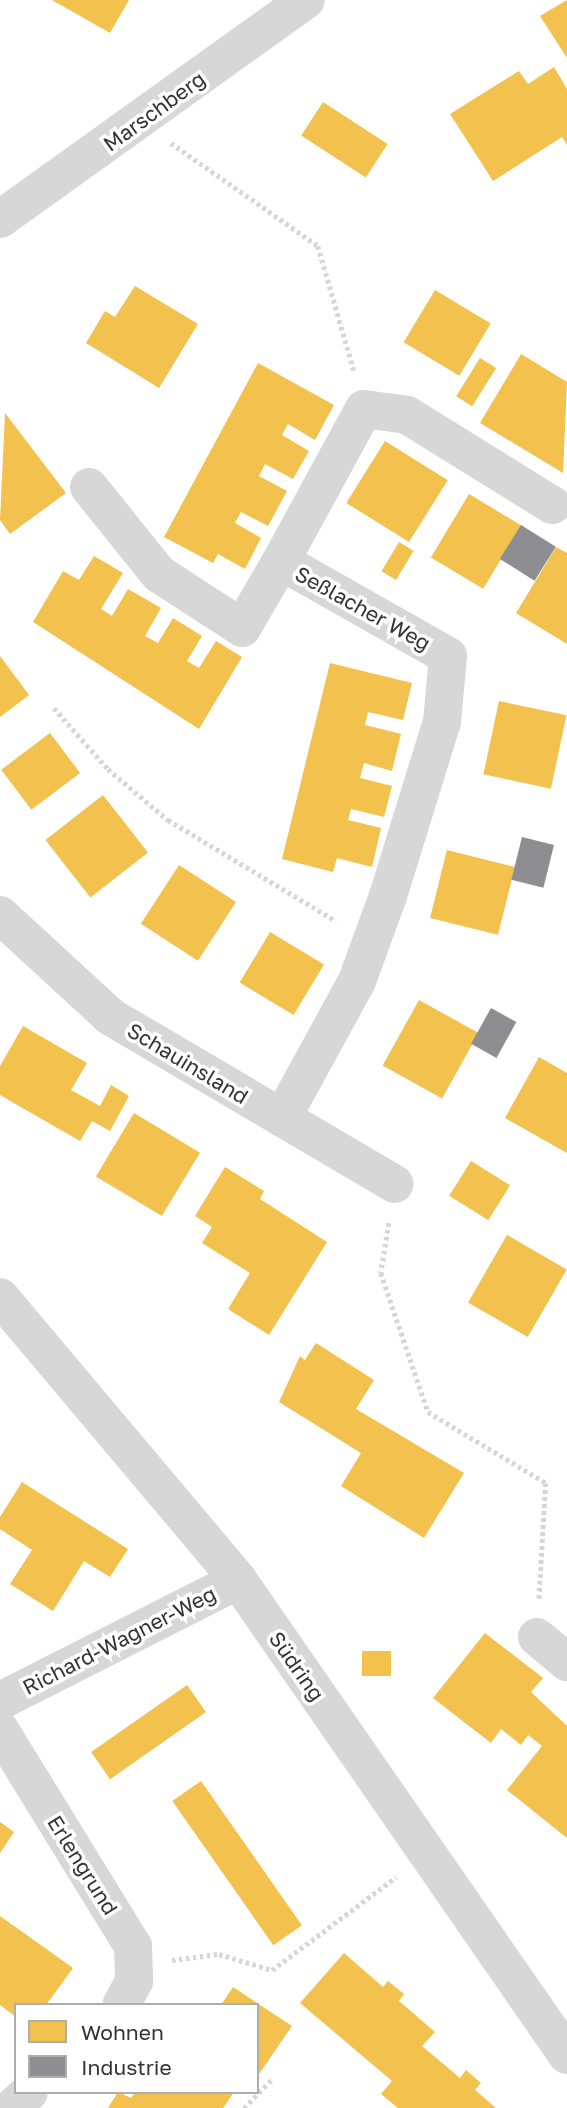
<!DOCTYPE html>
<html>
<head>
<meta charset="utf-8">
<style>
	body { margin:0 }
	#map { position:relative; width:567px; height:2108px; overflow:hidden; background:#fff; font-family:"Golos Text",sans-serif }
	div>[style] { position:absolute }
	.homes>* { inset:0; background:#f2c14e; transform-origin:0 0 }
	.industry>* { inset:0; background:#8d8d92; transform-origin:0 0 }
	.path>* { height:4.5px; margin-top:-2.25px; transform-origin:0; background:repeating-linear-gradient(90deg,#d6d6d6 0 3.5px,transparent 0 7px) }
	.street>* { height:38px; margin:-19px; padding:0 19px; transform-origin:19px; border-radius:19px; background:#d7d7d7 }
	span { translate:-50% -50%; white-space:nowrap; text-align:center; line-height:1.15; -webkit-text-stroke:7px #fff; paint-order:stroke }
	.street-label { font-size:21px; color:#333 }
	.legend { position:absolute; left:14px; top:2003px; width:245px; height:91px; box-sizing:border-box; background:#fff; border:2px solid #adadad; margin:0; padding:9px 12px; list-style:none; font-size:21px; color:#333 }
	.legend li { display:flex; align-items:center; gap:14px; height:35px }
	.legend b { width:35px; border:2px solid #adadad }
</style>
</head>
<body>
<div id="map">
	<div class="homes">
		<div style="clip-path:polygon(52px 0,129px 0,110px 33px)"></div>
		<div style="clip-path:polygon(567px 0,567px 58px,540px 16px)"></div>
		<div style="clip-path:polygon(554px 67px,567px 89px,567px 145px,562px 137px,493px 181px,450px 114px,519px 71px,528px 84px)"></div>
		<div style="left:323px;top:102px;width:77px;height:40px;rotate:33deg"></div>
		<div style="clip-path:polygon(135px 286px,198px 324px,159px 388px,86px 343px,105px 311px,115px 317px)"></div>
		<div style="left:435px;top:290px;width:65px;height:61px;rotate:31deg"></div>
		<div style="clip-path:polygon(521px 354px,567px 382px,563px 473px,480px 423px)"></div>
		<div style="left:480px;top:358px;width:19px;height:45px;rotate:32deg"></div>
		<div style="clip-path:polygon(258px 363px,334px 405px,315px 440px,288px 424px,282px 435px,309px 451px,293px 479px,265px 464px,259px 476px,287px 491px,268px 526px,241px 512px,235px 523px,261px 538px,245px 569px,218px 554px,213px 563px,164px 537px)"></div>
		<div style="clip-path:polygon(5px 413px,66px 493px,10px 534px,0 520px)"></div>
		<div style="left:385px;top:441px;width:74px;height:73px;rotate:32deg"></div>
		<div style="left:469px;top:494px;width:61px;height:74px;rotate:31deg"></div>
		<div style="left:399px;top:542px;width:17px;height:34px;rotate:31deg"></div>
		<div style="clip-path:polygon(556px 547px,567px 553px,567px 644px,516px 613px)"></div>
		<div style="clip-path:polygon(94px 556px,123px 573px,101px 609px,112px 616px,128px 589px,161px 608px,145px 636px,158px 643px,173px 618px,202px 636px,187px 661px,199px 668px,216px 641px,242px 657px,199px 729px,33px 622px,63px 571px,79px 580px)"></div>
		<div style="clip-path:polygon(0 656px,29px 695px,0 717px)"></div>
		<div style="clip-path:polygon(330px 663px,412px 683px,403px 720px,368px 712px,365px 725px,401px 734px,392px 771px,364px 763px,360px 778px,392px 786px,384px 817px,351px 809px,348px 820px,381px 828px,372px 867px,337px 858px,333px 872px,282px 859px)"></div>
		<div style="left:499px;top:701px;width:69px;height:75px;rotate:12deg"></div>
		<div style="left:50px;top:733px;width:50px;height:61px;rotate:53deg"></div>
		<div style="left:103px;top:795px;width:73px;height:73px;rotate:52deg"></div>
		<div style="left:447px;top:850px;width:70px;height:70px;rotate:14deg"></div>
		<div style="left:179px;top:865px;width:68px;height:70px;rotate:33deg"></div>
		<div style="left:270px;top:932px;width:63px;height:59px;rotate:31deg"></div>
		<div style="left:419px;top:1000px;width:68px;height:75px;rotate:29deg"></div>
		<div style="clip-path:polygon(23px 1026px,87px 1063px,71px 1090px,100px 1106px,111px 1085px,129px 1096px,110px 1131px,92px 1121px,80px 1141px,0 1095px,0 1066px)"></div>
		<div style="clip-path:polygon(539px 1057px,567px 1073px,567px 1153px,505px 1118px)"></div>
		<div style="left:134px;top:1113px;width:77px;height:74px;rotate:31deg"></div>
		<div style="left:471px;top:1161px;width:46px;height:41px;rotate:32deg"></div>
		<div style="clip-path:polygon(225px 1167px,264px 1191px,260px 1199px,327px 1242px,269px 1335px,228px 1309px,250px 1273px,202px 1243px,212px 1227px,195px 1216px)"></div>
		<div style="left:507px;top:1235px;width:69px;height:78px;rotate:30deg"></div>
		<div style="clip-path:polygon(316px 1343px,374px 1380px,356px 1409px,464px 1473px,424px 1538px,341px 1486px,361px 1453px,279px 1402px,300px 1356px,305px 1360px)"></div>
		<div style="clip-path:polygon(22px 1482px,128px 1549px,110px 1577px,84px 1561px,53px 1611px,10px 1584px,32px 1550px,0 1529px,0 1517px)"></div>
		<div style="clip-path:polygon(485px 1633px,543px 1678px,531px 1692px,567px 1726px,567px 1838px,507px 1790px,542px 1746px,528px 1735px,521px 1745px,501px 1729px,491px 1743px,433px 1698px)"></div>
		<div style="left:362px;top:1651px;width:29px;height:25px"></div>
		<div style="left:187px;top:1685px;width:33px;height:117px;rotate:55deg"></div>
		<div style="left:201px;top:1781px;width:176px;height:35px;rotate:55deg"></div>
		<div style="clip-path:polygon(0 1822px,14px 1832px,0 1853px)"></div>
		<div style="clip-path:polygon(0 1916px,73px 1968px,46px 2005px,16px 2005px,16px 2017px,0 2005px)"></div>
		<div style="clip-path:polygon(344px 1953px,383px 1987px,388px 1981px,404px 1994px,399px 2001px,435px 2032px,422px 2046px,460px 2078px,466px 2070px,481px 2083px,475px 2090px,496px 2108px,398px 2108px,381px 2094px,392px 2081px,300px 2003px)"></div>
		<div style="clip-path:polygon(233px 1987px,292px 2026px,257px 2077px,257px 2005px,221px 2005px)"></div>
		<div style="clip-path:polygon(118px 2092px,131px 2098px,135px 2092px,234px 2092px,223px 2108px,108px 2108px)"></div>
	</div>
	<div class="industry">
		<div style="left:521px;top:525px;width:41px;height:40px;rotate:32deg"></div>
		<div style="left:522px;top:837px;width:33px;height:44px;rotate:14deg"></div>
		<div style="left:491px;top:1008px;width:29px;height:41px;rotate:29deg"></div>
	</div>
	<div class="path">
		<div style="left:171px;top:143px;width:179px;rotate:35deg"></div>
		<div style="left:318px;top:246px;width:130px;rotate:73.9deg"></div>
		<div style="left:54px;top:708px;width:81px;rotate:48.5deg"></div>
		<div style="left:108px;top:769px;width:79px;rotate:40.4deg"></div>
		<div style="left:168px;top:820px;width:196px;rotate:31deg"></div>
		<div style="left:389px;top:1223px;width:51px;rotate:99.1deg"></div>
		<div style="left:381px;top:1273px;width:147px;rotate:71.3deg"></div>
		<div style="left:428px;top:1412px;width:138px;rotate:31deg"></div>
		<div style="left:546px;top:1483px;width:118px;rotate:93.4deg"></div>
		<div style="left:172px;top:1960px;width:47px;rotate:-7.3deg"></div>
		<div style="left:219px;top:1954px;width:55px;rotate:16.8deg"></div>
		<div style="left:272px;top:1970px;width:155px;rotate:-36.9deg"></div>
		<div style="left:244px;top:2108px;width:42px;rotate:-46deg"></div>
	</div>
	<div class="street">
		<div style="left:0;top:219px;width:376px;rotate:-35.6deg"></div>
		<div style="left:89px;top:487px;width:112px;rotate:51.2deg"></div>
		<div style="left:159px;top:574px;width:99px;rotate:33deg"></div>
		<div style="left:242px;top:628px;width:78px;rotate:-59.8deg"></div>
		<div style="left:0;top:915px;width:151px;rotate:42.6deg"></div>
		<div style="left:111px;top:1017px;width:329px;rotate:30.5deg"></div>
		<div style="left:282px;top:1118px;width:156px;rotate:-61.3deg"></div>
		<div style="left:357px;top:981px;width:90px;rotate:-70deg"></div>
		<div style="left:388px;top:896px;width:182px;rotate:-72.8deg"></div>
		<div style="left:442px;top:722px;width:66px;rotate:-84.8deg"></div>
		<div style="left:448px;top:656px;width:192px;rotate:-150.4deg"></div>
		<div style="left:281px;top:561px;width:173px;rotate:-61.4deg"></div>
		<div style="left:364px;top:409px;width:43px;rotate:7.9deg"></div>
		<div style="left:407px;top:415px;width:171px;rotate:31.8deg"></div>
		<div style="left:0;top:1297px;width:370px;rotate:49.9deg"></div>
		<div style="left:238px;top:1580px;width:578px;rotate:55.29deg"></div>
		<div style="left:537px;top:1637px;width:39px;rotate:40deg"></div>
		<div style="left:0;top:1701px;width:267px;rotate:-26.9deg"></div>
		<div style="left:0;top:1730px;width:254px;rotate:58.4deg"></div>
		<div style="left:133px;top:1946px;width:35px;rotate:88deg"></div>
		<div style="left:134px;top:1981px;width:27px;rotate:118deg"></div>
		<div style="left:12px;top:2108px;width:23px;rotate:-43deg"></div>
	</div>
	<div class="street-label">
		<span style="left:154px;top:111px;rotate:-36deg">Marschberg</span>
		<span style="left:363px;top:608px;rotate:29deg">Seßlacher Weg</span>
		<span style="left:188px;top:1063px;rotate:31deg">Schauinsland</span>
		<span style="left:119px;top:1640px;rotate:-27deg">Richard-Wagner-Weg</span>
		<span style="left:297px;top:1666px;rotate:55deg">Südring</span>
		<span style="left:83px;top:1865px;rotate:58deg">Erlengrund</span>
	</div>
	<ul class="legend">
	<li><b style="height:19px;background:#f2c14e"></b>Wohnen</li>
	<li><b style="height:19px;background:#8d8d92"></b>Industrie</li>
	</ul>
</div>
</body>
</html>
